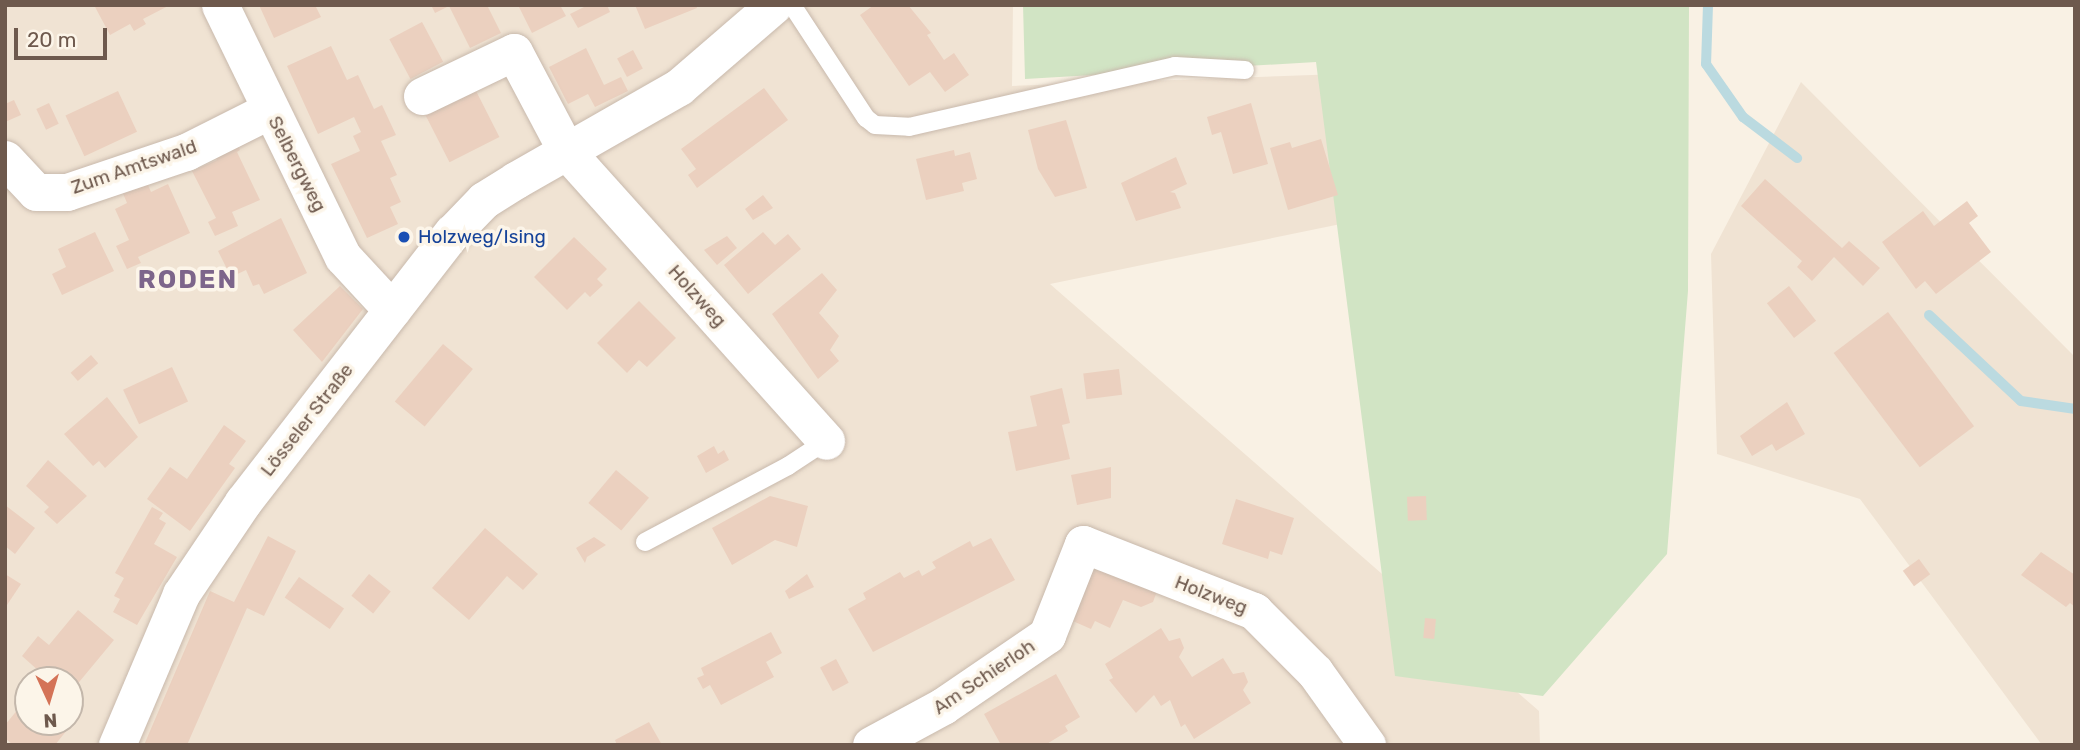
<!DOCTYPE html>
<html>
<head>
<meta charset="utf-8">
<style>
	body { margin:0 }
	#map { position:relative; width:2080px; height:750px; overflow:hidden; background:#f9f1e4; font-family:Rubik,sans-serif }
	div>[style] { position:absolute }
	.residential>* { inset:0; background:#f0e3d3 }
	.green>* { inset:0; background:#d1e4c4 }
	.stream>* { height:10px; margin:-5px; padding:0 5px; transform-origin:5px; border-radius:5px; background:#bbdae0 }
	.building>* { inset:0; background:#ebd0bf; transform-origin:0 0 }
	.roads { filter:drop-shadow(0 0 2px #c8b9ac) drop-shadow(0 0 2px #c8b9ac) }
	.service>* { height:18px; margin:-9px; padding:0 9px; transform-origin:9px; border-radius:9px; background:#fff }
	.minor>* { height:37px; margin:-18.5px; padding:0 18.5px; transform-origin:18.5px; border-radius:18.5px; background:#fff }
	.dots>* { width:19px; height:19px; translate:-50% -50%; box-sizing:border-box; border:4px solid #fcf5e9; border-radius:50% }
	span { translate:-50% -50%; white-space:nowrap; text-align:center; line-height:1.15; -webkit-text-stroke:7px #fcf5e9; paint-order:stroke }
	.street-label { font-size:19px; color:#6e594d }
	.transit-label { font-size:19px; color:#164399 }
	.left { translate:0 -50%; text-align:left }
	.district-label { font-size:26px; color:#7d658b; font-weight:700; letter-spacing:2px }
	.frame { position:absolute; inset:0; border:7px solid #6e594d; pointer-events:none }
	.north { position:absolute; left:14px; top:666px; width:70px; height:70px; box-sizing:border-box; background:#fcf5e9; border:2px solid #c3b7ab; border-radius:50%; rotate:176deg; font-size:19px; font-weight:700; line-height:28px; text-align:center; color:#6e594d }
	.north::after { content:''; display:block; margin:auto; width:24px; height:32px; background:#d47357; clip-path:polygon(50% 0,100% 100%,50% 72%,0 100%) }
	.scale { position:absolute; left:14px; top:28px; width:93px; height:32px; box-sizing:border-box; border:4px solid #6e594d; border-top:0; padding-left:9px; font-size:21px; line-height:24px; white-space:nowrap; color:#6e594d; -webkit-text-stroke:5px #fcf5e9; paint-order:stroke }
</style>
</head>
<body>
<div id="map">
	<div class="residential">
		<div style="clip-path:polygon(evenodd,5px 5px,1013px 5px,1012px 86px,1340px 74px,1365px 219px,1050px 284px,1539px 711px,1540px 745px,5px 745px,5px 5px,28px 680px,70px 680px,70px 722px,28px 722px,28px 680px)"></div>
		<div style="clip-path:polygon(1801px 82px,2075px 357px,2075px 745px,2042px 745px,1860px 499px,1717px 454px,1711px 254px)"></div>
	</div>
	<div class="green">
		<div style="clip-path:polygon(1023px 5px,1689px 5px,1688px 291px,1667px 554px,1543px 696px,1395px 676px,1316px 62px,1025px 79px)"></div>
	</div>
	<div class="stream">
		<div style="left:1708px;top:5px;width:59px;rotate:91.9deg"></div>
		<div style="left:1706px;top:64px;width:65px;rotate:55.1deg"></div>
		<div style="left:1743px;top:117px;width:68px;rotate:37.2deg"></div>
		<div style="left:1929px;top:315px;width:126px;rotate:43.1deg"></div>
		<div style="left:2021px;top:401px;width:55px;rotate:8.4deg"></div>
	</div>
	<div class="building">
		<div style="clip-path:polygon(94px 5px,170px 5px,143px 19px,146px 24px,134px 31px,130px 24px,110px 35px)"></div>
		<div style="clip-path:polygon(259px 5px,315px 5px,321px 17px,274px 38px)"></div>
		<div style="clip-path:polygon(431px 5px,487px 5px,501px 33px,470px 48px,449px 6px,435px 13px)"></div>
		<div style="clip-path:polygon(518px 5px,560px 5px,566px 16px,532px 33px)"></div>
		<div style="clip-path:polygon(588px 5px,607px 5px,610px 12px,578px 28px,570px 14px)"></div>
		<div style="clip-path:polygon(635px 5px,696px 5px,697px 8px,645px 29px)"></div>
		<div style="clip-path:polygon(874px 5px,908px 5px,931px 33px,927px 35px,944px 60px,954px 53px,969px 75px,945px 92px,930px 72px,909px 86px,860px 15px)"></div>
		<div style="left:422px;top:22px;width:45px;height:37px;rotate:62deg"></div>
		<div style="clip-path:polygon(331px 46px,347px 80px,358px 75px,374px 109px,382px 105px,396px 135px,381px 141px,397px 175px,390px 178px,401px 202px,390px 207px,398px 224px,367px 238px,331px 164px,360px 151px,353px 136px,361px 132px,354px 117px,318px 134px,287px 66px)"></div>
		<div style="clip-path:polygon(586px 48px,604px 85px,621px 77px,628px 91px,595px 107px,588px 94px,568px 104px,549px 67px)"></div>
		<div style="left:633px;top:50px;width:21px;height:18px;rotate:62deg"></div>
		<div style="left:474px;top:87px;width:56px;height:56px;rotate:63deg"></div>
		<div style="clip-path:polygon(764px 88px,788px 120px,697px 188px,688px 175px,696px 169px,681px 149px)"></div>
		<div style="left:118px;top:91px;width:45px;height:58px;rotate:65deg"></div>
		<div style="clip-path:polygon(14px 100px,21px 115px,5px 122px,5px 104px)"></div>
		<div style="left:49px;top:103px;width:23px;height:14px;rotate:65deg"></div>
		<div style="clip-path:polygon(1251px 103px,1268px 164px,1233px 174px,1221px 132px,1212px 135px,1207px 117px)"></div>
		<div style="clip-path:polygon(1066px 120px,1087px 188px,1055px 197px,1038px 169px,1028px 130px)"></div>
		<div style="clip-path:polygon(235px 137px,240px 150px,237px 152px,260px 200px,232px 212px,238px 226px,215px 236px,208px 222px,216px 218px,192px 171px,217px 160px,211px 148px)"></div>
		<div style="clip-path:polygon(1321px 139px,1338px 195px,1288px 210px,1270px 148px,1290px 142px,1292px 148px)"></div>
		<div style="clip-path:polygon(954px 150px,955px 156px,970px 152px,977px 179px,962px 183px,964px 191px,926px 200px,916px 159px)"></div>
		<div style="clip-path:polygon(1176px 157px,1187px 184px,1170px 192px,1175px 193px,1181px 208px,1136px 221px,1121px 183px)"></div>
		<div style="clip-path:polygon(1765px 179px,1842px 248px,1849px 241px,1880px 268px,1863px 286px,1834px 257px,1812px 281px,1797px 267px,1802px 261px,1741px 206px)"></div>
		<div style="clip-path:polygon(146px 180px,151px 192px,168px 184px,190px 233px,138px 257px,141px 263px,127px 269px,116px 246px,129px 240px,115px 209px,127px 203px,122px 191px)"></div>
		<div style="clip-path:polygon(763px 195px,773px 208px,753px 220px,745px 209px)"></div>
		<div style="clip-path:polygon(1967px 201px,1978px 216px,1969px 223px,1991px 252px,1936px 294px,1925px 281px,1916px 289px,1882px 242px,1923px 211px,1934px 226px)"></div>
		<div style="clip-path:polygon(281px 218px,307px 273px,264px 294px,259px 284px,253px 286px,246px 270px,231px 277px,218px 251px)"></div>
		<div style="clip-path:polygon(95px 232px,114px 271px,62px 295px,52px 274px,66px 267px,58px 249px)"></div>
		<div style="clip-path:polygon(763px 232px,775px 245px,788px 234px,801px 249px,748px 294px,724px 265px)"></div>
		<div style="clip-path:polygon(727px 236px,737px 248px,717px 265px,704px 250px)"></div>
		<div style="clip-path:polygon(574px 237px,607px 269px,597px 279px,603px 285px,590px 297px,585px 292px,567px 310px,534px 277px)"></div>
		<div style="clip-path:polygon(822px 273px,837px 290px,819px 313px,839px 336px,830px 350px,839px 361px,818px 379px,772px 314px)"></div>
		<div style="clip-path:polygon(340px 286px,363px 309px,322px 362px,293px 330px)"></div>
		<div style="left:1789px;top:286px;width:44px;height:28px;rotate:52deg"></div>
		<div style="clip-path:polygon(639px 301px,676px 338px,647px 367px,639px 360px,627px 373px,597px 343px)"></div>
		<div style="left:1888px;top:312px;width:143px;height:68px;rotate:53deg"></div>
		<div style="left:443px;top:344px;width:39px;height:75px;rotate:40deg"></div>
		<div style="left:91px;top:355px;width:11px;height:27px;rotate:49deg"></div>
		<div style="left:172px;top:367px;width:38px;height:54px;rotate:65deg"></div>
		<div style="left:1119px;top:369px;width:26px;height:36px;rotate:83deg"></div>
		<div style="clip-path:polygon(1062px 388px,1070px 423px,1062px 425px,1070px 459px,1016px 471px,1008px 432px,1037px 426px,1030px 396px)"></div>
		<div style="clip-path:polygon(107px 397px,138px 437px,105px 468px,99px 461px,93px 466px,64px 434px)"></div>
		<div style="clip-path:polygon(1787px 402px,1805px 434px,1776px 451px,1772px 444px,1752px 456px,1740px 436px)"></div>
		<div style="clip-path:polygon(224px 425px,246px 441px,229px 464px,235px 468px,190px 531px,147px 499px,170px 467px,187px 479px)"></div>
		<div style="clip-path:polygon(714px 446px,718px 454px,724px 450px,729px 460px,706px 473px,697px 456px)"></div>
		<div style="clip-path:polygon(48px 460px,87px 496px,57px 524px,44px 512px,49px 507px,26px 486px)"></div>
		<div style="clip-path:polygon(1111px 467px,1111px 498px,1077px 505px,1071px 475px)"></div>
		<div style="left:616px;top:470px;width:43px;height:43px;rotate:40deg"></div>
		<div style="clip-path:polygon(770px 496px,808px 506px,797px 547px,775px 540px,732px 565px,712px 528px)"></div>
		<div style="left:1426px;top:496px;width:24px;height:19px;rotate:88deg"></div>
		<div style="clip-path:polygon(1236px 499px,1294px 518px,1282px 555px,1270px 551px,1268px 559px,1222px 544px)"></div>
		<div style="clip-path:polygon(5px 505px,35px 528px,15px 554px,5px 546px)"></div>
		<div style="clip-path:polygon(152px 507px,163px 513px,159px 519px,166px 523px,154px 544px,177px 557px,137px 625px,113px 612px,120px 599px,114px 596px,124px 578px,115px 573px)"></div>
		<div style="clip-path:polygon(485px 528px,538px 574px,523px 590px,507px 576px,469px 620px,432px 588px)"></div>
		<div style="clip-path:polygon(268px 536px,296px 551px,264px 616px,247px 608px,187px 745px,144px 745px,210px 591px,234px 602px)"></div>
		<div style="clip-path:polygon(594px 537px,606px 545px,587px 557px,585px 563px,576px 548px)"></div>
		<div style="clip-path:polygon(991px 538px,1015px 580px,873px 652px,848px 609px,866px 599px,863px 593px,900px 572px,904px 578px,919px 570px,922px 576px,936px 568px,932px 562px,970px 541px,973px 547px)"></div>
		<div style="clip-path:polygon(2041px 552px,2075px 575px,2075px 607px,2070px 603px,2066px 607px,2021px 575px)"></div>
		<div style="left:1919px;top:559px;width:19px;height:20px;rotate:54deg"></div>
		<div style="clip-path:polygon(1108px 562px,1157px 591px,1153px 602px,1141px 607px,1123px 600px,1110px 628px,1095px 621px,1091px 629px,1066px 618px,1088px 569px)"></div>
		<div style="clip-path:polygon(5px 574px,21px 584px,5px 608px)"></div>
		<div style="left:369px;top:574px;width:28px;height:28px;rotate:39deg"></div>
		<div style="clip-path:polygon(807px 574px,814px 587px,789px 599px,785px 591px)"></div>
		<div style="left:299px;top:577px;width:55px;height:25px;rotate:35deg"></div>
		<div style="clip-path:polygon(78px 610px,114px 640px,70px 693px,70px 680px,49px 680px,22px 656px,38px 636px,49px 645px)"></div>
		<div style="left:1425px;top:618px;width:11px;height:20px;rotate:5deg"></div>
		<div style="clip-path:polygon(1161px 628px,1169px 641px,1180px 638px,1184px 648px,1179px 657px,1192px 677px,1223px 658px,1233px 674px,1244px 672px,1248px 682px,1243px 690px,1251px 703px,1194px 739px,1185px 724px,1181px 727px,1170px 700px,1161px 706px,1154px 695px,1136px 713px,1109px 680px,1113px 678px,1105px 664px)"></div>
		<div style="clip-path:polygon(771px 632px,782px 653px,766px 662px,774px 677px,721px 705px,710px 685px,703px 689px,697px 678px,704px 675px,701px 668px)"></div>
		<div style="left:836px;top:659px;width:27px;height:18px;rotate:62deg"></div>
		<div style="clip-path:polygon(1056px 674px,1080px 717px,1065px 726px,1068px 731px,1045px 745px,1001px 745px,984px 714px)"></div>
		<div style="clip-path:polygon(28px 697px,28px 722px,57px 722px,67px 730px,55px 745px,13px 745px,5px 738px,5px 725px)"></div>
		<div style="clip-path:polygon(649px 722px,662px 745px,617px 745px,615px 740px)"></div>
	</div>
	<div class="roads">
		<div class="service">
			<div style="left:792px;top:5px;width:135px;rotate:56.8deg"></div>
			<div style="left:866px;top:118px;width:11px;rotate:38deg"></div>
			<div style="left:875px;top:125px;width:34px;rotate:3deg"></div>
			<div style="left:909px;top:127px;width:273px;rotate:-12.9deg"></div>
			<div style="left:1175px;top:66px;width:70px;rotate:3.3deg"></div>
			<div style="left:645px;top:542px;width:162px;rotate:-28deg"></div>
			<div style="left:788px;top:466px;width:45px;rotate:-33.3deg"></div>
		</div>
		<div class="minor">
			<div style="left:220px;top:5px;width:280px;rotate:64deg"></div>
			<div style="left:343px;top:257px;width:72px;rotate:47.2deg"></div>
			<div style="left:422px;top:96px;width:102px;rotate:-25.6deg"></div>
			<div style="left:514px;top:52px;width:113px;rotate:62.1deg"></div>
			<div style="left:567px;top:152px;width:388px;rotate:48.1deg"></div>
			<div style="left:5px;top:159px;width:45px;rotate:46.8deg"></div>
			<div style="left:36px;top:192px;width:31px"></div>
			<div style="left:67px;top:192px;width:126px;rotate:-18.6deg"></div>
			<div style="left:186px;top:152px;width:94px;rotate:-26.6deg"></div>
			<div style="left:117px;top:745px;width:164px;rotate:-67deg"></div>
			<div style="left:181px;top:594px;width:111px;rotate:-56deg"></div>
			<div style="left:243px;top:502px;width:341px;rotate:-52.2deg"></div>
			<div style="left:452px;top:233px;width:46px;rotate:-45.9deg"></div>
			<div style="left:484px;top:200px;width:38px;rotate:-32deg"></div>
			<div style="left:516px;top:180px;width:188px;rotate:-29.7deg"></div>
			<div style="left:679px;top:87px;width:125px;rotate:-40.8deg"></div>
			<div style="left:871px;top:745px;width:82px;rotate:-28.4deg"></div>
			<div style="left:943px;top:706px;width:126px;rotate:-34.3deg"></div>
			<div style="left:1047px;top:635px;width:98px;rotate:-68.4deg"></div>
			<div style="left:1083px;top:544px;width:184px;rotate:21.4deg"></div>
			<div style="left:1254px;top:611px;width:86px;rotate:45deg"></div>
			<div style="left:1315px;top:672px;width:90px;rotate:54.5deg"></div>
		</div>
	</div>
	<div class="dots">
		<div style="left:404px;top:237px;background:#1a4fb4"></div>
	</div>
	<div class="street-label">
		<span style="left:297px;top:164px;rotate:63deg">Selbergweg</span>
		<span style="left:134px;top:167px;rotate:-19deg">Zum Amtswald</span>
		<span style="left:697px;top:296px;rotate:48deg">Holzweg</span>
		<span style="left:307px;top:420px;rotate:-52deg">Lösseler Straße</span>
		<span style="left:1211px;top:595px;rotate:21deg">Holzweg</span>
		<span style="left:984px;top:677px;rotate:-34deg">Am Schierloh</span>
	</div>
	<div class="transit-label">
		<span class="left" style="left:418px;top:237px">Holzweg/Ising</span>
	</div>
	<div class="district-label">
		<span style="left:188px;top:280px">RODEN</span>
	</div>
	<div class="frame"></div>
	<div class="north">N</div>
	<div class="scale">20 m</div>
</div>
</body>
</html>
